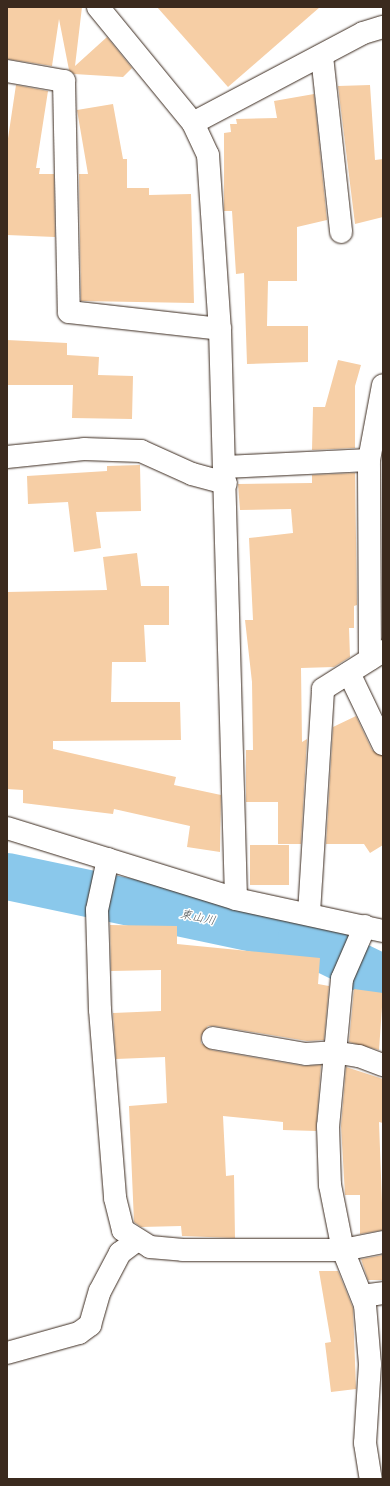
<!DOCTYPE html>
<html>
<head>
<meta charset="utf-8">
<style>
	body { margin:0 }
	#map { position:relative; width:390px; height:1486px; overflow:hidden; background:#fff; font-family:"Patrick Hand","Klee One",sans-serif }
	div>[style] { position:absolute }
	.river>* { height:47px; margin:-23.5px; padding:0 23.5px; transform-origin:23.5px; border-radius:23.5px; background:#8ac8eb }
	.building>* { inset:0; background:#f6cea5; transform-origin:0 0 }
	.roads { filter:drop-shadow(0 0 1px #3b2a1e) drop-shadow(0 0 1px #3b2a1e) }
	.minor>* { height:22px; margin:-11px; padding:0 11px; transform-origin:11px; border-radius:11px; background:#fff }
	span { translate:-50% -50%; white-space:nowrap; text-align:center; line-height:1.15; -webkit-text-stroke:3px #fff; paint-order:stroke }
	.water-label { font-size:12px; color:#53595c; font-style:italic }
	.frame { position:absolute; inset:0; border:8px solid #3b2a1e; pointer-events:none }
</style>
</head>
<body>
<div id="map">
	<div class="river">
		<div style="left:7px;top:876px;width:300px;rotate:11.9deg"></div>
		<div style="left:301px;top:938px;width:91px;rotate:26deg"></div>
	</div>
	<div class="building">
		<div style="clip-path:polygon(7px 7px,82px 7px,75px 66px,107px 37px,132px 68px,123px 77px,74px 74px,69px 70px,59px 19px,52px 66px,7px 59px)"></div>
		<div style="clip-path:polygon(157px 7px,320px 7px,228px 87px)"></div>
		<div style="clip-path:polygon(16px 85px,48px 91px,36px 168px,40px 168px,39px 174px,54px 174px,55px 237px,7px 235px,7px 145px)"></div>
		<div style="clip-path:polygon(370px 85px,375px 160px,383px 159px,383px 217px,355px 224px,338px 86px)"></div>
		<div style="clip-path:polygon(314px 94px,327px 220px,297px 227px,297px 281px,268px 281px,267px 326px,308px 326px,308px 362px,247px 364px,244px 273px,236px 274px,232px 211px,224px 211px,224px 133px,231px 132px,230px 124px,237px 124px,236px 119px,277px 118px,274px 101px)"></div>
		<div style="clip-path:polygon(113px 104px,123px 159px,127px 159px,127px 188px,149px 188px,149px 195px,191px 194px,194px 303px,81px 301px,79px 174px,88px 174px,77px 110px)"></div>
		<div style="clip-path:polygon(7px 340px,67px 343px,67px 355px,99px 357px,98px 375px,133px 376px,132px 419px,72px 418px,73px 385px,7px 385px)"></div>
		<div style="clip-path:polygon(338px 360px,361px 365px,355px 386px,355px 448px,312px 450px,313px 407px,325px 407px)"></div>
		<div style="clip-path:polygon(140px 465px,141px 511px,96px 512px,101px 548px,74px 552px,68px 502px,28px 504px,27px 476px,107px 471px,107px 466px)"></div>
		<div style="clip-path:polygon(355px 473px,357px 605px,354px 606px,354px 628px,349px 628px,350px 657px,334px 667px,301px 668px,302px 742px,307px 739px,301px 844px,278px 844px,278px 802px,246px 802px,246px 750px,253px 750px,252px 682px,245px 620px,253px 620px,249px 538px,293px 533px,291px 509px,240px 510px,238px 484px,312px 483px,312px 475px)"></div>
		<div style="clip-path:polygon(382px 478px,383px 478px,382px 603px)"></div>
		<div style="clip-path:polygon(137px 553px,141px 586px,169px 586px,169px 625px,144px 625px,146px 662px,112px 662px,111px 702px,180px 702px,181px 740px,53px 741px,53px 749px,176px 777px,174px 785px,221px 795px,220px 852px,187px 847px,190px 826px,114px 809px,113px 814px,23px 803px,23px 790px,7px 789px,7px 592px,107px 590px,103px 557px)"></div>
		<div style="clip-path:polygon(356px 716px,372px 750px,383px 756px,383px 845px,370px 853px,364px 844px,326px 844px,333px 727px)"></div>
		<div style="left:250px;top:845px;width:39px;height:40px"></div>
		<div style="clip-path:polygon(110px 925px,177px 926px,177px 944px,320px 958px,318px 984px,329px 986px,324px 1040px,307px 1041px,215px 1026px,208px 1026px,201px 1036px,201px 1043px,211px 1050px,304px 1066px,321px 1065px,316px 1131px,283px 1130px,283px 1122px,223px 1116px,226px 1176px,234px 1175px,235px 1238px,182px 1236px,181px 1226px,141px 1227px,134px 1222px,129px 1106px,167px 1103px,165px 1057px,116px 1059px,113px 1013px,161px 1011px,161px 970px,111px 971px)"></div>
		<div style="clip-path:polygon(354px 989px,383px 993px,379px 1050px,349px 1042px)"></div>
		<div style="clip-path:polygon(346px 1067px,383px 1079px,383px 1123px,379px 1122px,383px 1230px,360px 1234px,360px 1195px,345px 1195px,341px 1126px)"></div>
		<div style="clip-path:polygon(383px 1255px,383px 1280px,368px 1280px,361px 1259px)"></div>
		<div style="clip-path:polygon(319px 1271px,338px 1271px,353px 1308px,356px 1389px,331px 1392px,325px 1343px,331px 1342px)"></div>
	</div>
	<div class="roads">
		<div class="minor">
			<div style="left:98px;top:7px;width:150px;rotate:50.7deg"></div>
			<div style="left:193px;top:123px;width:35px;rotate:65deg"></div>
			<div style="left:208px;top:155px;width:174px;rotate:86.1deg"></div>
			<div style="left:220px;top:329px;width:570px;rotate:88.39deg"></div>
			<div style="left:322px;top:56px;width:177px;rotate:83.8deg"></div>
			<div style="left:7px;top:71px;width:58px;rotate:10deg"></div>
			<div style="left:64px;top:81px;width:231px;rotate:88.8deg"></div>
			<div style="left:69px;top:312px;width:152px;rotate:6.4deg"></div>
			<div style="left:193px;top:123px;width:192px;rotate:-27.9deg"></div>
			<div style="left:363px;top:33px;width:21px;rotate:-17deg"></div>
			<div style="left:7px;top:457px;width:77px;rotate:-5.9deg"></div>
			<div style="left:84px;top:449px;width:57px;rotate:2deg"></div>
			<div style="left:141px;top:451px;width:56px;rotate:24.3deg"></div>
			<div style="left:192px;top:474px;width:35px;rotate:15deg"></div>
			<div style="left:225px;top:467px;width:144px;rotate:-2.8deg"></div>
			<div style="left:370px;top:659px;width:199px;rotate:-90.3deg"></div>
			<div style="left:369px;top:460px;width:76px;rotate:-79.4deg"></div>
			<div style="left:349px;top:673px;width:79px;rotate:64.4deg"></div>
			<div style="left:7px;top:828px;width:240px;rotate:17.2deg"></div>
			<div style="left:236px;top:899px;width:150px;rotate:12.3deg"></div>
			<div style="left:108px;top:859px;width:52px;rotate:102.2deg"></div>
			<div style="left:97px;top:910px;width:100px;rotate:88.3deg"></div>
			<div style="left:100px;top:1010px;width:189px;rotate:85.4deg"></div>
			<div style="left:115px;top:1198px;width:33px;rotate:76deg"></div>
			<div style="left:123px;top:1230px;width:32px;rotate:32deg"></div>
			<div style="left:150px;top:1247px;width:33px;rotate:5deg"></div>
			<div style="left:183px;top:1250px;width:160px"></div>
			<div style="left:343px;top:1250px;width:41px;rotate:-11.3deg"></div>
			<div style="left:309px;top:913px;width:224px;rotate:-86.4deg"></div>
			<div style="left:323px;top:689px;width:71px;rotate:-32.3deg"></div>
			<div style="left:365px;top:926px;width:58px;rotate:113.5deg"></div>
			<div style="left:342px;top:979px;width:148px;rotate:95.4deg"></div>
			<div style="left:328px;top:1126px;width:59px;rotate:88.1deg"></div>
			<div style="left:330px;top:1185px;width:66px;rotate:78.7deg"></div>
			<div style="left:343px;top:1250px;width:59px;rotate:68.2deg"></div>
			<div style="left:365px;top:1305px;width:59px;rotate:85.2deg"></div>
			<div style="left:370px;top:1364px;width:79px;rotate:93.6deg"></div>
			<div style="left:365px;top:1443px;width:36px;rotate:81deg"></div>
			<div style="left:213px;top:1038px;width:94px;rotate:9.8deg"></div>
			<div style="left:306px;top:1054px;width:27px;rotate:-4deg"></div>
			<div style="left:333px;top:1052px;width:26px;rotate:9deg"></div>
			<div style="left:359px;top:1056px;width:26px;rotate:21deg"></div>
			<div style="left:362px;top:1296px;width:21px;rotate:-8deg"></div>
			<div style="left:7px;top:1353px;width:75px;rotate:-15.5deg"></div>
			<div style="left:79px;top:1333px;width:14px;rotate:-36deg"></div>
			<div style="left:90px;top:1325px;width:35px;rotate:-74deg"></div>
			<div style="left:100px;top:1291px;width:43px;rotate:-62.2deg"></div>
			<div style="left:120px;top:1253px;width:20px;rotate:-37deg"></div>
		</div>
	</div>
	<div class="water-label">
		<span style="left:198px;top:917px;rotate:12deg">東山川</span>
	</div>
	<div class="frame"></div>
</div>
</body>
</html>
